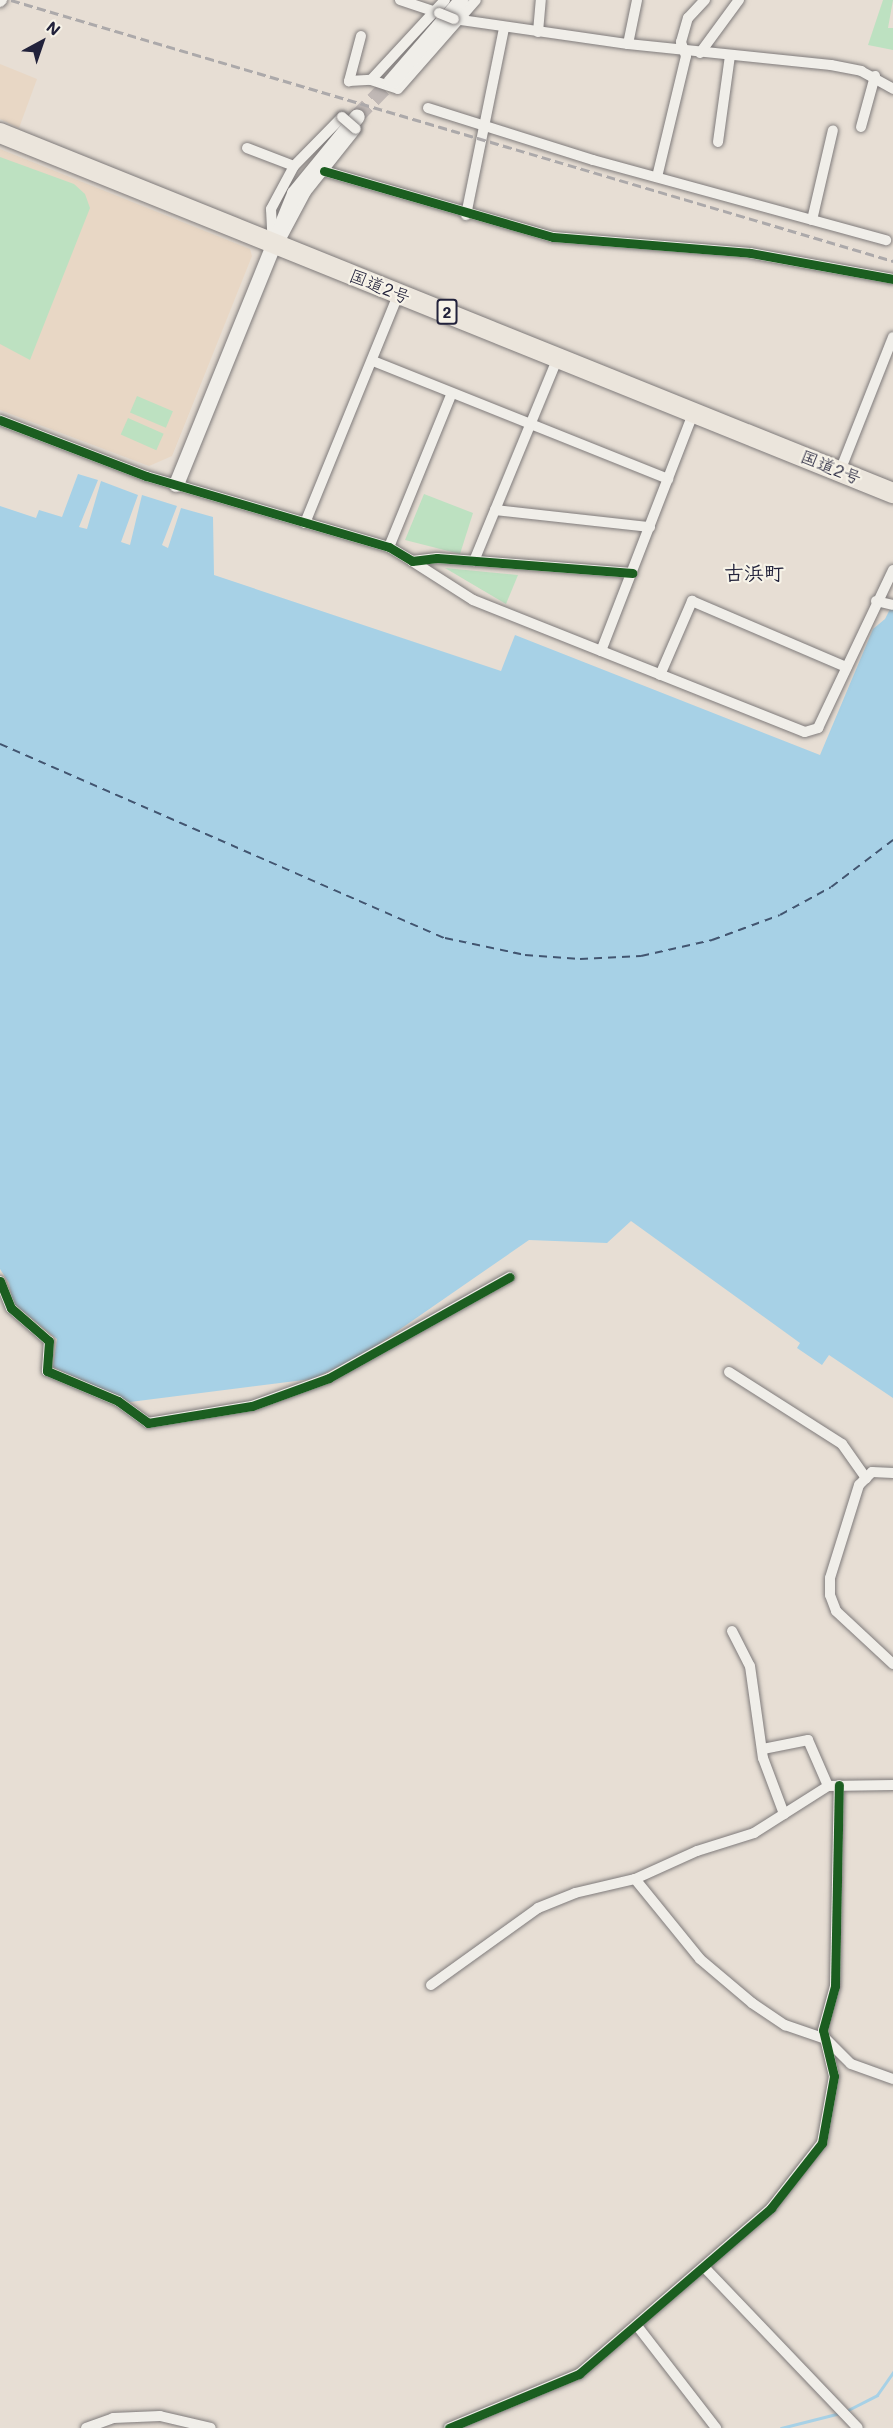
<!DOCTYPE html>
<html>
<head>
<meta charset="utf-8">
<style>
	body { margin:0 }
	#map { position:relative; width:893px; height:2428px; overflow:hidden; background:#e7ded4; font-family:Mali,"Klee One",sans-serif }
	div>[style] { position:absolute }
	.built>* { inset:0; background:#e8d7c5 }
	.green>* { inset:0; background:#bde1c1; transform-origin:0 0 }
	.water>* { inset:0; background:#a7d1e6 }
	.stream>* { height:3px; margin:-1.5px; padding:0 1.5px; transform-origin:1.5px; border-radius:1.5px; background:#a7d1e6 }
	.ferry>* { height:1.5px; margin-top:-0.75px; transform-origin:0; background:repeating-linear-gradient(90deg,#425570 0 8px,transparent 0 14px) }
	.secondary-tunnel>* { height:15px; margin-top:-7.5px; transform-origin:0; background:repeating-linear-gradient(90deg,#c0b8b5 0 15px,transparent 0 23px) }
	.roads { filter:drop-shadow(0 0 2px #7f7b7b) drop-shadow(0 0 2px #7f7b7b) }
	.street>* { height:10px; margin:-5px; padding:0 5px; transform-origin:5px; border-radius:5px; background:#f0eee9 }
	.secondary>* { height:15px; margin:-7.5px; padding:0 7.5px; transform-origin:7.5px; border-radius:7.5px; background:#f0eee9 }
	.highway>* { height:20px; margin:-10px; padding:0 10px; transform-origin:10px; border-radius:10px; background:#ebe5dc }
	.rail>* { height:3px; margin-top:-1.5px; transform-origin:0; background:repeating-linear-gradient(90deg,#aca9aa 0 9px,transparent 0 13.5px) }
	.bridges { filter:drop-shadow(0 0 2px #7f7b7b) drop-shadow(0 0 2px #7f7b7b) }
	.street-bridge>* { height:10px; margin:-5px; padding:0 5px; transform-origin:5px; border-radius:5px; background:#f0eee9 }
	.cycleway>* { height:9px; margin:-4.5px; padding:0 4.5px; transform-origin:4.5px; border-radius:4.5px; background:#1b5e20 }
	span { translate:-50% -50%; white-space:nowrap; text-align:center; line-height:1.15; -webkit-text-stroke:4.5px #f7f3e8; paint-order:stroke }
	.shield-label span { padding:2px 4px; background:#f7f3e8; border:2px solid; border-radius:4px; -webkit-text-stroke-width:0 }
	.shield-label { font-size:16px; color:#22223b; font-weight:700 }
	.street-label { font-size:18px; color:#22223b }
	.neighbourhood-label { font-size:20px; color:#22223b; font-weight:700 }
	.north { position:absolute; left:12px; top:12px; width:60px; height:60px; -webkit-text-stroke:4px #f7f3e8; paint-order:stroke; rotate:40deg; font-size:16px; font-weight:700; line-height:24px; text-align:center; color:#22223b }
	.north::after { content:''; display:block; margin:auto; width:21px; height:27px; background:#22223b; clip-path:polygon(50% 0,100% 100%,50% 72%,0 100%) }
</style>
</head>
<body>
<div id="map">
	<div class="built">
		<div style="clip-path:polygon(0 64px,37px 79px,19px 128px,0 119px)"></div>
		<div style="clip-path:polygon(0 149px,250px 249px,252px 256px,172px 456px,149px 466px,0 410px)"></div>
	</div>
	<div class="green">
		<div style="clip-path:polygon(883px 0,893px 0,888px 28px,893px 28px,893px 50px,868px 45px)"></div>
		<div style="clip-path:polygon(0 157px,74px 184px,85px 194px,90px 208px,30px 360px,0 344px)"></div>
		<div style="left:137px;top:396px;width:39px;height:18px;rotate:23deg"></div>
		<div style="left:128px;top:418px;width:39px;height:18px;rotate:24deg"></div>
		<div style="clip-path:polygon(424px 494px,473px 513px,460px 554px,405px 540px)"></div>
		<div style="clip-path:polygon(445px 568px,518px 575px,506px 604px)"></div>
	</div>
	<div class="water">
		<div style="clip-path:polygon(78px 474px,98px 480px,79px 527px,87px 529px,101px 481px,138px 495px,121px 542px,130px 545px,142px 495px,177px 506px,162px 545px,168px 548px,181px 508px,213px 517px,214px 575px,501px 671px,515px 635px,820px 755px,873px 629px,885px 619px,893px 603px,893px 1398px,829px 1355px,822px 1365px,797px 1348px,800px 1343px,631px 1221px,607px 1243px,529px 1240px,360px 1357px,312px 1379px,130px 1402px,53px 1367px,57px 1339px,13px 1303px,9px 1283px,0 1269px,0 506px,36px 518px,39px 510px,62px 517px)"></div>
	</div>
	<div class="stream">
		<div style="left:846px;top:2411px;width:35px;rotate:-27deg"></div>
		<div style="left:877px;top:2395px;width:28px;rotate:-55deg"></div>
		<div style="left:781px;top:2428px;width:61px;rotate:-14.3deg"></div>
	</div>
	<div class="ferry">
		<div style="left:0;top:744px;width:485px;rotate:23.6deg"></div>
		<div style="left:445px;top:938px;width:82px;rotate:12deg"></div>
		<div style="left:525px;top:955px;width:55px;rotate:4.2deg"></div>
		<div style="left:580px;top:959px;width:61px;rotate:-2.8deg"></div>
		<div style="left:641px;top:956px;width:73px;rotate:-12.7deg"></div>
		<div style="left:712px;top:940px;width:72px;rotate:-20.2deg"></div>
		<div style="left:780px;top:915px;width:58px;rotate:-28.8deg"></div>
		<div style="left:831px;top:887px;width:78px;rotate:-37.2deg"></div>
	</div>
	<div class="secondary-tunnel">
		<div style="left:357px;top:116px;width:47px;rotate:-45.9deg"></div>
	</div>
	<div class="roads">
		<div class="street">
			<div style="left:400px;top:0;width:41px;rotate:18.4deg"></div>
			<div style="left:445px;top:0;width:109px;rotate:132.8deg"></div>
			<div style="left:371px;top:80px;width:28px;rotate:18deg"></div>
			<div style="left:398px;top:89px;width:118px;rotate:-48.8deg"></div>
			<div style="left:0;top:2px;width:3px;rotate:-45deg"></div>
			<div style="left:454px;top:19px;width:176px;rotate:8.2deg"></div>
			<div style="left:628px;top:44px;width:204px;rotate:5.9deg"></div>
			<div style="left:831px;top:65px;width:31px;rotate:11deg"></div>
			<div style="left:861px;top:71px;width:37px;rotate:29deg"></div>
			<div style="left:538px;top:32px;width:32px;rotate:-85deg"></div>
			<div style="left:361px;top:36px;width:47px;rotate:104.9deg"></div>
			<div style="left:349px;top:81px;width:22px;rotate:-3deg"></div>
			<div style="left:628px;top:44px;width:45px;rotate:-78.4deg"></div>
			<div style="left:700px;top:53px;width:66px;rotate:-53.7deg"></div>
			<div style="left:428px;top:108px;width:173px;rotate:17.5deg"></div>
			<div style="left:593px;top:160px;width:304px;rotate:15.3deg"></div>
			<div style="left:342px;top:117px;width:69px;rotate:134.4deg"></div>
			<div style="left:294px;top:166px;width:49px;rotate:118.1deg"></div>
			<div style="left:271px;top:209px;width:33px;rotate:87deg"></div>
			<div style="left:273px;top:242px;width:9px;rotate:-21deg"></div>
			<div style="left:281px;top:239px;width:53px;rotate:-62deg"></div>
			<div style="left:306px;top:192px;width:80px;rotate:-51.6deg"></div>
			<div style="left:861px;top:127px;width:53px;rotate:-74.6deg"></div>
			<div style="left:718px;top:142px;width:87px;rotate:-82.1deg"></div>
			<div style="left:247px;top:148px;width:50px;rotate:21deg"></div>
			<div style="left:324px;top:171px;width:238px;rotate:16.1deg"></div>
			<div style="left:553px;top:237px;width:198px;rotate:4.6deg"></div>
			<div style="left:750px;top:253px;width:145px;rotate:10.3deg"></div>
			<div style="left:657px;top:177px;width:124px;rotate:-76.5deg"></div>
			<div style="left:686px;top:56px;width:15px;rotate:-110deg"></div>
			<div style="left:681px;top:42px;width:25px;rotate:-74deg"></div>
			<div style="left:688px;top:18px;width:25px;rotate:-47deg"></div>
			<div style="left:466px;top:215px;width:191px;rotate:-78.5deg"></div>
			<div style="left:812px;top:220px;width:92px;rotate:-76.9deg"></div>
			<div style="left:373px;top:361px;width:318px;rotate:21.8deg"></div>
			<div style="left:0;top:420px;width:156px;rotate:21deg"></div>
			<div style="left:146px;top:476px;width:253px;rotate:16.3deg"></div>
			<div style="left:389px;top:547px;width:27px;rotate:31deg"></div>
			<div style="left:412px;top:561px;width:25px;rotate:-7deg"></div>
			<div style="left:437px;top:558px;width:196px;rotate:4.4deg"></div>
			<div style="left:840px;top:471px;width:144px;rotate:-68.4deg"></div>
			<div style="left:495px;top:510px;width:156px;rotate:6.3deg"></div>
			<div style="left:305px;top:523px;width:248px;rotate:-67.8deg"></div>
			<div style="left:389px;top:547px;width:166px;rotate:-67.8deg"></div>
			<div style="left:412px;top:561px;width:72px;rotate:32.6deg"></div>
			<div style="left:473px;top:600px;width:357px;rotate:21.7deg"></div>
			<div style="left:805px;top:732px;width:14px;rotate:-17deg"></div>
			<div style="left:818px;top:728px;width:175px;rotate:-64.6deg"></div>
			<div style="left:474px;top:561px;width:221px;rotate:-67.6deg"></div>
			<div style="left:876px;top:601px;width:17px;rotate:13deg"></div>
			<div style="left:601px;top:651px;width:257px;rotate:-68.8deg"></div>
			<div style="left:660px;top:675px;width:81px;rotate:-66.6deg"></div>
			<div style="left:692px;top:601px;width:168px;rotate:23.2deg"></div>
			<div style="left:0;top:1281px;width:29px;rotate:68deg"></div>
			<div style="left:11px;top:1308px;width:50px;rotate:41deg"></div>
			<div style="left:49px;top:1341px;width:30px;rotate:94deg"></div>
			<div style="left:47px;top:1371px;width:77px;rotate:22.9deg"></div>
			<div style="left:118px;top:1401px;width:37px;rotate:36deg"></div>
			<div style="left:148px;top:1423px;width:105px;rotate:-9.3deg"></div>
			<div style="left:252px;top:1406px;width:82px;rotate:-20deg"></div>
			<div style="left:329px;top:1378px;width:207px;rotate:-29.2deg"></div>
			<div style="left:729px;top:1372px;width:134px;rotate:32.5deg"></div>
			<div style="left:842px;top:1444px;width:42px;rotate:54.8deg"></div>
			<div style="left:893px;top:1473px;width:21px;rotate:-177deg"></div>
			<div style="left:872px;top:1472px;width:18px;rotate:135deg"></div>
			<div style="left:859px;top:1485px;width:97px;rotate:107.3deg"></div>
			<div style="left:830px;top:1578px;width:17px;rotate:90deg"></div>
			<div style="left:830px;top:1595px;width:17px;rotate:69deg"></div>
			<div style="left:836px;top:1611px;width:78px;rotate:42.9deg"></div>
			<div style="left:732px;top:1631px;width:39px;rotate:63deg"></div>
			<div style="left:750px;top:1666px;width:93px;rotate:82deg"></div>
			<div style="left:763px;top:1758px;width:60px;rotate:69.4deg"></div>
			<div style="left:763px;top:1749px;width:46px;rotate:-11.3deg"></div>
			<div style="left:808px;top:1740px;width:50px;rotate:66.5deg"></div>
			<div style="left:635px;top:1879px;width:103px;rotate:50.9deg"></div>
			<div style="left:700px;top:1959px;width:68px;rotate:40.2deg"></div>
			<div style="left:752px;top:2003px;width:40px;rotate:34deg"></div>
			<div style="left:785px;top:2025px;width:43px;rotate:18.9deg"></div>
			<div style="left:826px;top:2039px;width:35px;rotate:45deg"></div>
			<div style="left:851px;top:2064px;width:45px;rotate:19.7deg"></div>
			<div style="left:431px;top:1985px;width:132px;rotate:-35.7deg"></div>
			<div style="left:538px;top:1908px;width:40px;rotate:-22deg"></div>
			<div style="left:575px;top:1893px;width:62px;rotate:-13.1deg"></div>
			<div style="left:635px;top:1879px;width:68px;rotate:-24.3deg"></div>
			<div style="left:697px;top:1851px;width:60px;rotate:-17.5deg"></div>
			<div style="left:754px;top:1833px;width:88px;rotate:-32.4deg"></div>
			<div style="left:828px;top:1786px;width:65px;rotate:-0.9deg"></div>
			<div style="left:705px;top:2268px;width:221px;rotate:46.3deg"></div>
			<div style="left:638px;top:2327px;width:128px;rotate:52.3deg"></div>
			<div style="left:86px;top:2428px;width:29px;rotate:-20deg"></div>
			<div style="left:113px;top:2418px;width:47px;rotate:-2.4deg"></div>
			<div style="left:160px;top:2416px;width:52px;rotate:13.2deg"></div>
			<div style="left:449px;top:2428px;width:141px;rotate:-22.6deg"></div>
			<div style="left:579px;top:2374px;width:254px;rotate:-40.8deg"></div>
			<div style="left:771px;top:2208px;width:83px;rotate:-51.9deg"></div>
			<div style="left:822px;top:2143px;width:68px;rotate:-79.8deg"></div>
			<div style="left:834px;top:2076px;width:47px;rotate:-103.4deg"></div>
			<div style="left:823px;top:2030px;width:46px;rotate:-74.7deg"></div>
			<div style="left:835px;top:1986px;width:201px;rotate:-88.9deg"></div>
		</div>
		<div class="secondary">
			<div style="left:390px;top:82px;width:108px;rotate:-49.1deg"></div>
			<div style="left:176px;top:484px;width:314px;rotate:-67.9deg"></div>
			<div style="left:294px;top:193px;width:99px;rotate:-50.7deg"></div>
		</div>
		<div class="highway">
			<div style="left:0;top:133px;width:963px;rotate:21.96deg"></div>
		</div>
	</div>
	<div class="rail">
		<div style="left:11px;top:0;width:920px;rotate:16.48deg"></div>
	</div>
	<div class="bridges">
		<div class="street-bridge">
			<div style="left:439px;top:13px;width:16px;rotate:22deg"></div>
			<div style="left:342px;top:117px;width:18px;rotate:41deg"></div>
		</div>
	</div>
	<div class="cycleway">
		<div style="left:324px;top:171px;width:238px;rotate:16.1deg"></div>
		<div style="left:553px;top:237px;width:198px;rotate:4.6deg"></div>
		<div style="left:750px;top:253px;width:145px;rotate:10.3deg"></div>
		<div style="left:0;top:420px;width:156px;rotate:21deg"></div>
		<div style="left:146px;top:476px;width:253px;rotate:16.3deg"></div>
		<div style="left:389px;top:547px;width:27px;rotate:31deg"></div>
		<div style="left:412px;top:561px;width:25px;rotate:-7deg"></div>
		<div style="left:437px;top:558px;width:196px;rotate:4.4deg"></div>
		<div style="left:0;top:1281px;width:29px;rotate:68deg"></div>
		<div style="left:11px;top:1308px;width:50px;rotate:41deg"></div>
		<div style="left:49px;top:1341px;width:30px;rotate:94deg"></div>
		<div style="left:47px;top:1371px;width:77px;rotate:22.9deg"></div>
		<div style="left:118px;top:1401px;width:37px;rotate:36deg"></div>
		<div style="left:148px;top:1423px;width:105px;rotate:-9.3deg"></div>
		<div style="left:252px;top:1406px;width:82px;rotate:-20deg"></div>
		<div style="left:329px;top:1378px;width:207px;rotate:-29.2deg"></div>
		<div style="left:449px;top:2428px;width:141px;rotate:-22.6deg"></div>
		<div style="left:579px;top:2374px;width:254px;rotate:-40.8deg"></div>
		<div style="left:771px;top:2208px;width:83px;rotate:-51.9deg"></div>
		<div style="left:822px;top:2143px;width:68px;rotate:-79.8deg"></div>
		<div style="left:834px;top:2076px;width:47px;rotate:-103.4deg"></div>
		<div style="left:823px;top:2030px;width:46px;rotate:-74.7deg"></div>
		<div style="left:835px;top:1986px;width:201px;rotate:-88.9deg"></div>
	</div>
	<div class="shield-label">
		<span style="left:447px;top:312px">2</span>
	</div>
	<div class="street-label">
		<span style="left:380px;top:286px;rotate:22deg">国道2号</span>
		<span style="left:831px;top:467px;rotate:22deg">国道2号</span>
	</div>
	<div class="neighbourhood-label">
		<span style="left:754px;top:572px">古浜町</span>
	</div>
	<div class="north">N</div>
</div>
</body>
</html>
